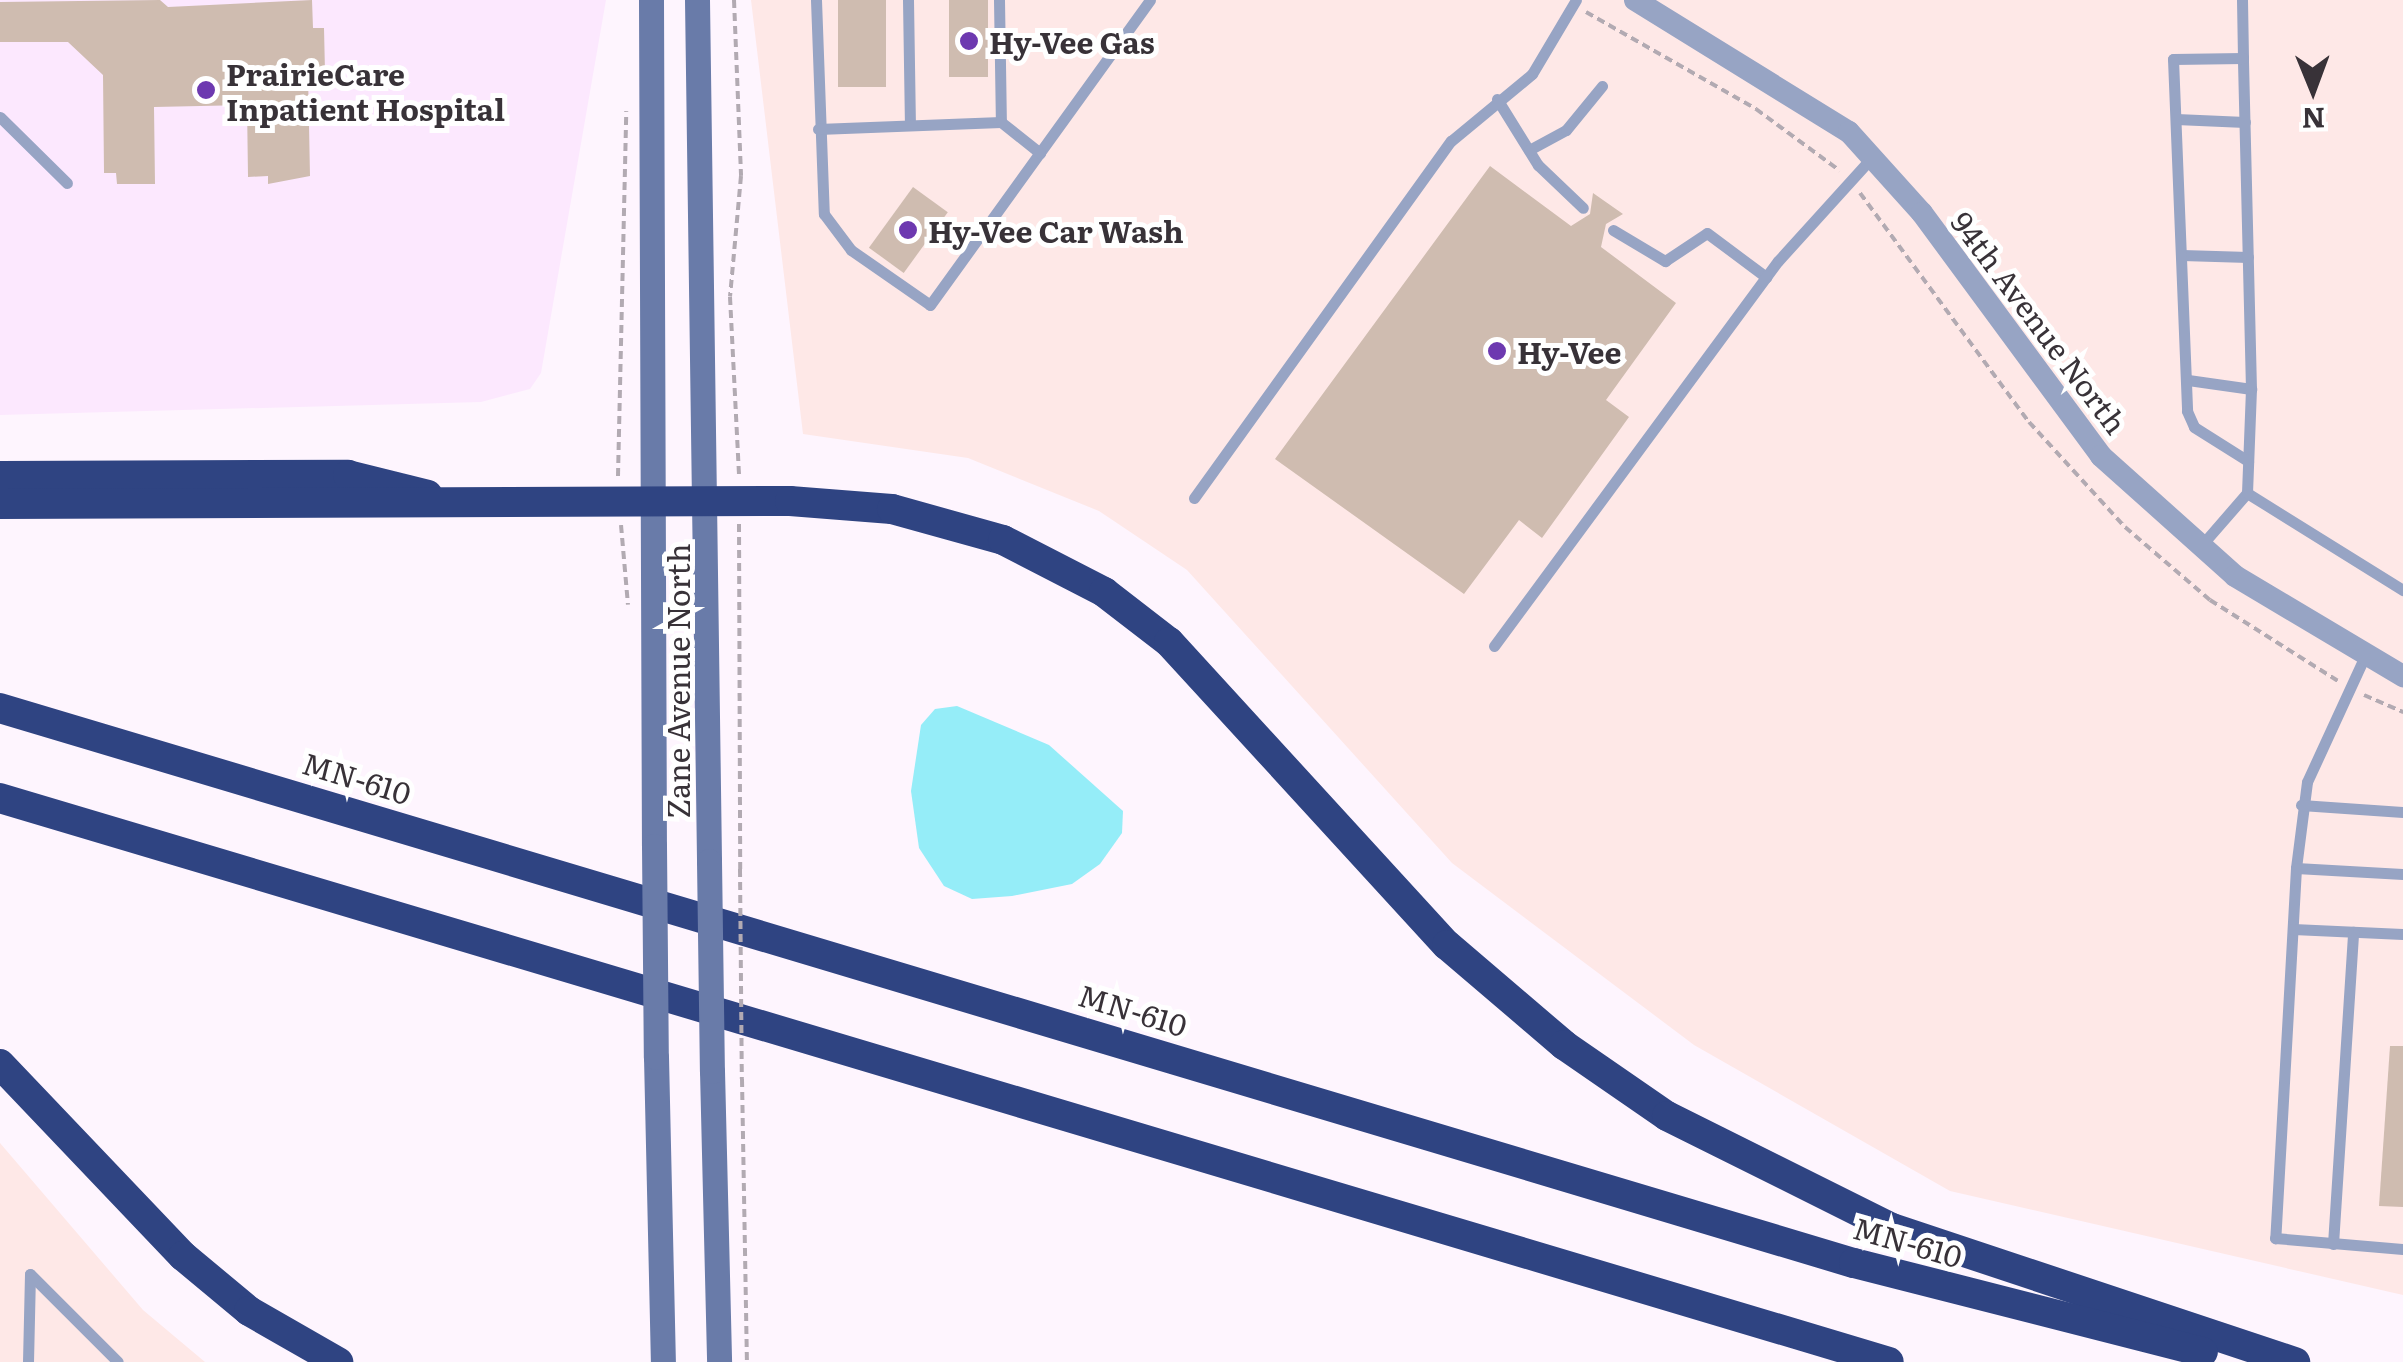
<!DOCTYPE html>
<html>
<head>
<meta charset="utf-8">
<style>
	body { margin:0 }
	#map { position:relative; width:2403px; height:1362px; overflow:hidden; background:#fef5fe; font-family:Literata,serif }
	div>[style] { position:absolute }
	.commercial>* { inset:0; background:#fee8e7 }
	.built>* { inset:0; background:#fce8fe }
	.water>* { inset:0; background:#95edf8 }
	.building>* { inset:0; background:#cfbcb0; transform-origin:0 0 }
	.path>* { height:4px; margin-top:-2px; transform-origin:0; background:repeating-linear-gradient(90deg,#b2aab2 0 8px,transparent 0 13px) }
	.service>* { height:11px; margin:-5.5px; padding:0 5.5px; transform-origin:5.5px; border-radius:5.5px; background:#97a4c4 }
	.minor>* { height:22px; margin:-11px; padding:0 11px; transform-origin:11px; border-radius:11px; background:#97a4c4 }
	.secondary>* { height:25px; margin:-12.5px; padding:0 12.5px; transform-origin:12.5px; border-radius:12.5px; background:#697ba9 }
	.motorway>* { height:30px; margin:-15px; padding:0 15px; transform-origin:15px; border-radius:15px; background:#2f4482 }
	.path-bridge>* { height:4px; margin-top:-2px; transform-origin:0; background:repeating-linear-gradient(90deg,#b2aab2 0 8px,transparent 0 13px) }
	.secondary-bridge>* { height:25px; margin:-12.5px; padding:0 12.5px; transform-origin:12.5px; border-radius:12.5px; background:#697ba9 }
	.dots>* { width:28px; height:28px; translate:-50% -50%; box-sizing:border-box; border:5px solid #fff; border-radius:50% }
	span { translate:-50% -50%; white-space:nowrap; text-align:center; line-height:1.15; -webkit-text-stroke:10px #fff; paint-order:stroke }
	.poi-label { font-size:30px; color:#383238; font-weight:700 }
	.left { translate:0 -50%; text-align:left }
	.street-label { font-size:30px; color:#383238 }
	.north { position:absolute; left:2263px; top:40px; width:100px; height:100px; -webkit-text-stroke:8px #fff; paint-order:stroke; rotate:179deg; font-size:28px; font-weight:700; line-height:40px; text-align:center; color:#383238 }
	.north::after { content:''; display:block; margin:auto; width:35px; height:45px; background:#383238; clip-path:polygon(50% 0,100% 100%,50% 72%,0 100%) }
</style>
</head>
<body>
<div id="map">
	<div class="commercial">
		<div style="clip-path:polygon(751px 0,2403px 0,2403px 1295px,1950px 1191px,1694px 1045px,1452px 863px,1187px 570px,1099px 511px,968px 458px,803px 434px)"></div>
		<div style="clip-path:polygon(0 1143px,143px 1310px,205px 1362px,0 1362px)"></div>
	</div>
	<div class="built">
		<div style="clip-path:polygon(0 0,606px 0,541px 373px,530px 389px,481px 402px,0 415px)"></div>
	</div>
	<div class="water">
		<div style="clip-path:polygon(957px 706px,1049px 745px,1123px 811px,1122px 833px,1100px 864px,1072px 884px,1012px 896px,972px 899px,944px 886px,919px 848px,911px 791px,921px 725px,935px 709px)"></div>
	</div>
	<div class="building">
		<div style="clip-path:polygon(160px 0,168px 7px,312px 0,313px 28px,324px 28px,325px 72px,308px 73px,310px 176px,268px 184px,268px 176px,248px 177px,247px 105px,154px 107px,155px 184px,117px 184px,116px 173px,104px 173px,103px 75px,68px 42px,0 42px,0 2px)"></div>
		<div style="left:838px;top:0;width:48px;height:87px"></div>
		<div style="left:949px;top:0;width:39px;height:77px"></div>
		<div style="clip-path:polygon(1490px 166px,1571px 226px,1590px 214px,1593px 193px,1623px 214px,1606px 224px,1601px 247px,1676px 303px,1606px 400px,1629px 417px,1542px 538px,1519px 520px,1464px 594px,1275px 459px)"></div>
		<div style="left:913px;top:187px;width:43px;height:75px;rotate:36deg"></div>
		<div style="clip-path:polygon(2390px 1046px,2403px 1046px,2403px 1207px,2379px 1206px)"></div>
	</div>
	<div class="path">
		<div style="left:734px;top:0;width:176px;rotate:87.7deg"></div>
		<div style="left:741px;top:176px;width:121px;rotate:95.2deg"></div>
		<div style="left:730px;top:297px;width:178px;rotate:87.1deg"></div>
		<div style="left:1586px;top:12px;width:196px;rotate:29.7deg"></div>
		<div style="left:1756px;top:109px;width:104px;rotate:36.4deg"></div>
		<div style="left:1860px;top:193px;width:285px;rotate:53.6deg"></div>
		<div style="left:2029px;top:422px;width:142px;rotate:47.6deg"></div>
		<div style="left:2125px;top:527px;width:112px;rotate:40.7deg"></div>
		<div style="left:2210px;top:600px;width:151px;rotate:32.3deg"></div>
		<div style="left:618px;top:476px;width:365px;rotate:-88.7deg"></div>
		<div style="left:739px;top:524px;width:345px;rotate:89.8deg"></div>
		<div style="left:621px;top:525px;width:80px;rotate:85deg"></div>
		<div style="left:2364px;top:695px;width:43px;rotate:23.6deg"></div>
		<div style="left:742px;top:1079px;width:283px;rotate:89deg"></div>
	</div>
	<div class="service">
		<div style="left:816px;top:0;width:214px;rotate:87.9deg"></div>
		<div style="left:824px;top:214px;width:45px;rotate:53.1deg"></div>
		<div style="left:851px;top:250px;width:96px;rotate:34.8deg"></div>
		<div style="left:930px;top:305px;width:376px;rotate:-54.2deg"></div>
		<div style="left:908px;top:0;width:125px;rotate:89.1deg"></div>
		<div style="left:999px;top:0;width:122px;rotate:89.1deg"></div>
		<div style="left:2242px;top:0;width:58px;rotate:89deg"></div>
		<div style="left:1497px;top:99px;width:78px;rotate:58.2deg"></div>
		<div style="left:1538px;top:165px;width:62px;rotate:43.7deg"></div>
		<div style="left:0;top:117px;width:94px;rotate:44.6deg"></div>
		<div style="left:2176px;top:119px;width:69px;rotate:2.5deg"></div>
		<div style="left:818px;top:129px;width:183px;rotate:-2.2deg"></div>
		<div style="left:1001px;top:122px;width:50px;rotate:38.5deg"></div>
		<div style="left:1529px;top:150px;width:42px;rotate:-28.4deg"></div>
		<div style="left:1566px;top:130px;width:57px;rotate:-50.7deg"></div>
		<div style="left:1613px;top:230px;width:61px;rotate:30.8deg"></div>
		<div style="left:1665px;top:261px;width:50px;rotate:-33.7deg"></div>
		<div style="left:1707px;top:233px;width:74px;rotate:36.7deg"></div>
		<div style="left:2182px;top:255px;width:66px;rotate:1.7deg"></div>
		<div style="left:2188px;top:380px;width:64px;rotate:8.1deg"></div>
		<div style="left:2247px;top:493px;width:184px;rotate:31.9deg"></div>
		<div style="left:1194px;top:498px;width:440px;rotate:-54.3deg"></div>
		<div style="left:1451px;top:141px;width:105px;rotate:-39.6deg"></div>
		<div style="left:1532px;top:74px;width:86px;rotate:-59.3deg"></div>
		<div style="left:2200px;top:547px;width:72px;rotate:-49deg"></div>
		<div style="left:2247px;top:493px;width:104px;rotate:-87.8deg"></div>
		<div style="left:2251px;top:389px;width:331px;rotate:-91.4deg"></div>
		<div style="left:2243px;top:58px;width:70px;rotate:179.2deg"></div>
		<div style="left:2173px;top:59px;width:352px;rotate:87.7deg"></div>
		<div style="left:2187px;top:411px;width:17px;rotate:66deg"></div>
		<div style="left:2194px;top:427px;width:64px;rotate:32.2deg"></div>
		<div style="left:1494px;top:646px;width:478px;rotate:-53.6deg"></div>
		<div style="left:1778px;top:261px;width:143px;rotate:-47.8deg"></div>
		<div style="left:2364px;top:658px;width:136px;rotate:114.7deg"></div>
		<div style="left:2307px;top:782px;width:87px;rotate:97.3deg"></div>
		<div style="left:2296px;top:868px;width:107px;rotate:3.2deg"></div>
		<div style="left:2301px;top:805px;width:102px;rotate:3.9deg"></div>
		<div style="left:2296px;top:868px;width:371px;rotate:93.2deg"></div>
		<div style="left:2275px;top:1238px;width:128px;rotate:4.9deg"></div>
		<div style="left:2293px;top:929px;width:110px;rotate:2.6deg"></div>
		<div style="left:2333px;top:1244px;width:313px;rotate:-86.3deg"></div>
		<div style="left:28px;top:1362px;width:88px;rotate:-88.7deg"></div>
		<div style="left:30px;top:1274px;width:124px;rotate:45deg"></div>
	</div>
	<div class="minor">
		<div style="left:1635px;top:0;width:251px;rotate:31.7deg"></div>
		<div style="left:1849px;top:132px;width:109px;rotate:48deg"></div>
		<div style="left:1922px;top:213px;width:302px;rotate:53.6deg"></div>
		<div style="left:2101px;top:456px;width:180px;rotate:41.8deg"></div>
		<div style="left:2235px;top:576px;width:196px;rotate:30.8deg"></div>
	</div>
	<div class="secondary">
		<div style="left:651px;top:0;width:846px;rotate:89.8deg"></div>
		<div style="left:697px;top:0;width:861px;rotate:89.2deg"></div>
		<div style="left:656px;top:1057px;width:305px;rotate:88.7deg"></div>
		<div style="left:712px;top:1071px;width:291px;rotate:88.6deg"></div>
	</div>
	<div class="motorway">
		<div style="left:0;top:476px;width:348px;rotate:-0.2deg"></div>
		<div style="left:348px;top:475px;width:82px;rotate:14deg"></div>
		<div style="left:0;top:504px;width:790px;rotate:-0.22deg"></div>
		<div style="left:790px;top:501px;width:102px;rotate:4.5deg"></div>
		<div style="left:892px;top:509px;width:115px;rotate:15.6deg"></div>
		<div style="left:1003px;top:540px;width:114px;rotate:27.2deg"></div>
		<div style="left:1104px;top:592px;width:82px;rotate:37.6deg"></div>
		<div style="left:1169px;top:642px;width:411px;rotate:47.5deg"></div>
		<div style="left:1447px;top:945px;width:154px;rotate:40.5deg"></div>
		<div style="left:1564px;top:1045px;width:125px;rotate:34.6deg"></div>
		<div style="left:1667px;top:1116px;width:251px;rotate:26.5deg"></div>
		<div style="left:1892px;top:1228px;width:425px;rotate:18.4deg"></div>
		<div style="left:0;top:708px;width:1935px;rotate:16.67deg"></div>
		<div style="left:1854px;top:1263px;width:360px;rotate:14.3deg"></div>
		<div style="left:0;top:798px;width:1971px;rotate:16.62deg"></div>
		<div style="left:0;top:1064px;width:265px;rotate:46.4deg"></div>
		<div style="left:183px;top:1256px;width:86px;rotate:39.8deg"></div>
		<div style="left:249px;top:1311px;width:103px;rotate:29.8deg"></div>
	</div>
	<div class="path-bridge">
		<div style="left:740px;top:869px;width:210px;rotate:89.5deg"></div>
	</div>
	<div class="secondary-bridge">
		<div style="left:654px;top:846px;width:211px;rotate:89.5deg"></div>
		<div style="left:709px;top:861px;width:210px;rotate:89.2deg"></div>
	</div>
	<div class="dots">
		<div style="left:969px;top:41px;background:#6d39b0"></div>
		<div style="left:206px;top:90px;background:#6d39b0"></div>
		<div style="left:908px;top:230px;background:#6d39b0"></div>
		<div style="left:1497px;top:351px;background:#6d39b0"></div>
	</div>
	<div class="poi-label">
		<span class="left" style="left:989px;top:41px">Hy-Vee Gas</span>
		<span class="left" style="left:226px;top:90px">PrairieCare<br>Inpatient Hospital</span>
		<span class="left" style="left:928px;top:230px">Hy-Vee Car Wash</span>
		<span class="left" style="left:1517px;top:351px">Hy-Vee</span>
	</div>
	<div class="street-label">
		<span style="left:2040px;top:322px;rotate:53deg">94th Avenue North</span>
		<span style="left:677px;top:681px;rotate:-90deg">Zane Avenue North</span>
		<span style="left:357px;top:777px;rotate:17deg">MN-610</span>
		<span style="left:1133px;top:1009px;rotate:17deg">MN-610</span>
		<span style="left:1908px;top:1241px;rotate:16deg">MN-610</span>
	</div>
	<div class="north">N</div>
</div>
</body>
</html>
